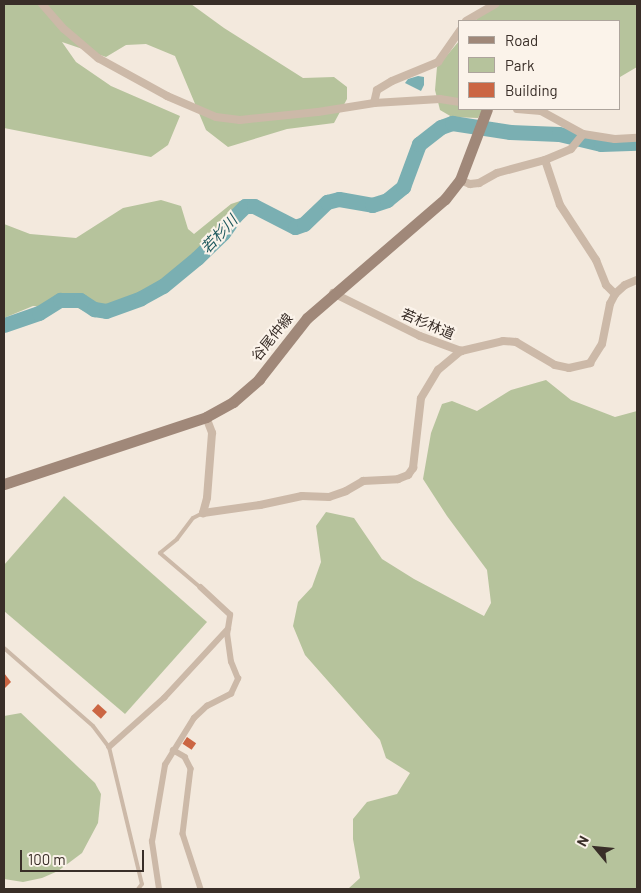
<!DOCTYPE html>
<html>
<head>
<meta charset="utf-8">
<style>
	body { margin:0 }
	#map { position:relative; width:641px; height:893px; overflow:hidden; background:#f3e9dd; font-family:Barlow,"Noto Sans JP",sans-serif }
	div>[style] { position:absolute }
	.green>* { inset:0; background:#b6c39c }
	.water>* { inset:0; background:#7aafb2 }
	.river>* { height:15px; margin:-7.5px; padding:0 7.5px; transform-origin:7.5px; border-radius:7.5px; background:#7aafb2 }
	.building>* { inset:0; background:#cb6643; transform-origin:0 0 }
	.service>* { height:4px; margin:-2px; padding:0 2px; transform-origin:2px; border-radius:2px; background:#ccb9a8 }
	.pedestrian>* { height:5.5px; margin:-2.75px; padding:0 2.75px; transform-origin:2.75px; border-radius:2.75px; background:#ccb9a8 }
	.minor>* { height:8px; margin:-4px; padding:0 4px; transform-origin:4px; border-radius:4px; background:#ccb9a8 }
	.secondary>* { height:11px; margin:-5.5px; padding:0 5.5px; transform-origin:5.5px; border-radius:5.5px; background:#a08879 }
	span { translate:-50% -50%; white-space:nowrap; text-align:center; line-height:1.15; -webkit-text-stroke:4px #fbf3ea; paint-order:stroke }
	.street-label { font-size:14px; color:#392e28 }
	.water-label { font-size:15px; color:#1c575c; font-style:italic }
	.frame { position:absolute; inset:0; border:5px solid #392e28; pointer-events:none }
	.legend { position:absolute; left:458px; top:20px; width:162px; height:90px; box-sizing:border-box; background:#fbf3ea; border:1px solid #ada49c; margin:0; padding:6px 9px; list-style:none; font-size:15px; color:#392e28 }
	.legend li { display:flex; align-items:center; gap:10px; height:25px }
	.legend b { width:25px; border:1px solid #ada49c }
	.north { position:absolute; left:571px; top:823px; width:50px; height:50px; -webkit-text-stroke:4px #fbf3ea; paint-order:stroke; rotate:298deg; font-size:14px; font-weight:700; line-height:20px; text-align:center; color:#392e28 }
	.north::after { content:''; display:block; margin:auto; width:18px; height:22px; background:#392e28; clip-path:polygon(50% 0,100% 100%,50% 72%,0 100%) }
	.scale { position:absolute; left:20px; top:850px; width:124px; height:22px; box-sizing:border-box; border:2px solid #392e28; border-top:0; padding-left:6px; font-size:15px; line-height:18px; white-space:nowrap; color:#392e28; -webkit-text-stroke:4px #fbf3ea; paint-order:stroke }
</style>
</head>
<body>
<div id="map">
	<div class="green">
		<div style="clip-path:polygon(4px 4px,191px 4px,224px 28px,303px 78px,334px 77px,347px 87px,347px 99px,334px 123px,287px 129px,228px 147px,206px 130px,175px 56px,146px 44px,126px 45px,106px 57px,62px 42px,76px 62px,111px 86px,180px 116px,168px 145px,151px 157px,4px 128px)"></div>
		<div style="clip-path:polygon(499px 4px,637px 4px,637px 67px,620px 77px,620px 21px,475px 21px,480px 15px)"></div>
		<div style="clip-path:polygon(460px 40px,460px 109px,483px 109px,478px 118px,452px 117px,440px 110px,435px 90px,437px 67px)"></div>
		<div style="clip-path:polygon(161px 200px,181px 206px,188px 229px,194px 234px,231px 204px,240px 201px,233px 230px,167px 288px,92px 315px,78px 308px,33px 306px,4px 318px,4px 224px,30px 234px,76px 238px,123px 208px)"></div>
		<div style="clip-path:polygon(546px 380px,571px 400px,615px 417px,637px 411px,637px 889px,348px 889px,360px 878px,353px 839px,353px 819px,367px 802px,397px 794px,410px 773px,386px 758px,380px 740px,305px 655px,293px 626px,298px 602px,312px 587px,321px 562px,316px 526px,326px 512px,354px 518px,382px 559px,414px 579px,484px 616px,491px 603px,487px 570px,447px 516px,423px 479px,431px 433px,442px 404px,452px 401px,477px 411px,511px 390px)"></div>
		<div style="clip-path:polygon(64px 496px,207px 622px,125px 714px,4px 611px,4px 565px)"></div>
		<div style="clip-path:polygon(21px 713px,95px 783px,101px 794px,98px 823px,82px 853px,58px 871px,42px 878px,23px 882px,4px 879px,4px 716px)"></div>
	</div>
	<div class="water">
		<div style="clip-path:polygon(418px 76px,424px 77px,424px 85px,421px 91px,405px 83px,408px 79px)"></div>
	</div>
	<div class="river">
		<div style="left:4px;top:325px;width:37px;rotate:-19deg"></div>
		<div style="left:39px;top:313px;width:25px;rotate:-32deg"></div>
		<div style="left:60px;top:300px;width:20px"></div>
		<div style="left:80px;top:300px;width:17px;rotate:33deg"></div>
		<div style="left:94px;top:309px;width:12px;rotate:9deg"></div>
		<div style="left:106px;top:311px;width:37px;rotate:-20deg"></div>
		<div style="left:141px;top:298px;width:25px;rotate:-29deg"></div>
		<div style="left:163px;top:286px;width:44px;rotate:-39.5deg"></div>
		<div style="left:197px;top:258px;width:36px;rotate:-44deg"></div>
		<div style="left:223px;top:233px;width:21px;rotate:-55deg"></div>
		<div style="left:235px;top:216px;width:14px;rotate:-45deg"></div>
		<div style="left:245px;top:206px;width:9px"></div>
		<div style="left:254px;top:206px;width:46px;rotate:27.1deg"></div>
		<div style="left:295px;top:227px;width:9px;rotate:-18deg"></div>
		<div style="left:304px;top:224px;width:32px;rotate:-44deg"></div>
		<div style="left:327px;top:202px;width:12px;rotate:-14deg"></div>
		<div style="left:339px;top:199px;width:34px;rotate:10deg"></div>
		<div style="left:372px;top:205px;width:16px;rotate:-18deg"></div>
		<div style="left:387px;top:200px;width:21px;rotate:-39deg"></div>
		<div style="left:403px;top:187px;width:46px;rotate:-69.6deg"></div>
		<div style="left:419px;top:144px;width:28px;rotate:-38deg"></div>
		<div style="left:441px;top:127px;width:12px;rotate:-20deg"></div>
		<div style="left:452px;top:123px;width:59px;rotate:8.8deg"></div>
		<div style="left:510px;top:132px;width:49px;rotate:2.3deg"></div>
		<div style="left:559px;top:134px;width:43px;rotate:13.4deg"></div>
		<div style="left:601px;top:144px;width:36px;rotate:-2deg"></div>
	</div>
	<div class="building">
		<div style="clip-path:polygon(4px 673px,11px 682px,4px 689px)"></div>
		<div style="left:98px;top:704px;width:12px;height:9px;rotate:42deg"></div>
		<div style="left:187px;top:737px;width:11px;height:8px;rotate:34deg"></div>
	</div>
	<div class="service">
		<div style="left:201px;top:588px;width:54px;rotate:-139.5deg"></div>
		<div style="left:160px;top:553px;width:22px;rotate:-39deg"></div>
		<div style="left:177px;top:539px;width:26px;rotate:-53deg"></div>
		<div style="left:193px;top:518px;width:11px;rotate:-27deg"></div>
		<div style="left:4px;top:648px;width:118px;rotate:41.2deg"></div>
		<div style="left:93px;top:726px;width:26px;rotate:53deg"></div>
		<div style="left:109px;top:747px;width:141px;rotate:76.5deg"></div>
		<div style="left:142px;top:884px;width:6px;rotate:129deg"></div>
	</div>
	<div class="pedestrian">
		<div style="left:109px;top:747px;width:74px;rotate:-41.7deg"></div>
		<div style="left:164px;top:698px;width:94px;rotate:-47.2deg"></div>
		<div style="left:173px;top:750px;width:14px;rotate:30deg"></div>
		<div style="left:185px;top:757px;width:13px;rotate:63deg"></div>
		<div style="left:191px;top:769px;width:65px;rotate:97deg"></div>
		<div style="left:183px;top:834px;width:58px;rotate:71.9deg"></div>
		<div style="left:159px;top:889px;width:48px;rotate:-98.5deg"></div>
		<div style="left:152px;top:842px;width:78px;rotate:-80.4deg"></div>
		<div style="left:165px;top:765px;width:55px;rotate:-58.3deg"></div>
		<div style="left:194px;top:718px;width:18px;rotate:-43deg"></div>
		<div style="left:207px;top:706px;width:27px;rotate:-27deg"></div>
		<div style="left:231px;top:694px;width:17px;rotate:-65deg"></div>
		<div style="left:238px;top:679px;width:18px;rotate:-112deg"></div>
		<div style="left:231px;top:662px;width:27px;rotate:-98deg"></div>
		<div style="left:227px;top:635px;width:20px;rotate:-81deg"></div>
		<div style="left:230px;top:615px;width:40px;rotate:-137deg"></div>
	</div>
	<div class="minor">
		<div style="left:42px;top:4px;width:33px;rotate:49deg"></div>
		<div style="left:64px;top:29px;width:45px;rotate:40.5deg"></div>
		<div style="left:98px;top:58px;width:79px;rotate:28.8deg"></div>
		<div style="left:167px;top:96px;width:53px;rotate:23.2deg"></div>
		<div style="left:216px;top:117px;width:24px;rotate:7deg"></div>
		<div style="left:240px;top:120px;width:78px;rotate:-5.9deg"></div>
		<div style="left:318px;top:112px;width:57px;rotate:-9.1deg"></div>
		<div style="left:374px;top:103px;width:66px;rotate:-3.5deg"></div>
		<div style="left:440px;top:99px;width:20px;rotate:9deg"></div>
		<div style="left:466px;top:21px;width:34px;rotate:-30deg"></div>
		<div style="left:374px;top:103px;width:13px;rotate:-77deg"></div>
		<div style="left:377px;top:90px;width:17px;rotate:-31deg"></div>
		<div style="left:392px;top:81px;width:50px;rotate:-22.4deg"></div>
		<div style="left:438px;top:62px;width:39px;rotate:-55deg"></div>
		<div style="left:517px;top:109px;width:24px;rotate:5deg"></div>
		<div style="left:541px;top:111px;width:48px;rotate:28.7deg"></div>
		<div style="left:583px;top:134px;width:32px;rotate:9deg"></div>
		<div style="left:615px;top:139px;width:22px;rotate:-3deg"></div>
		<div style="left:545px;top:160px;width:47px;rotate:71.6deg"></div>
		<div style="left:560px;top:205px;width:66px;rotate:56.8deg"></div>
		<div style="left:596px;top:260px;width:27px;rotate:68deg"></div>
		<div style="left:606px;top:285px;width:13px;rotate:45deg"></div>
		<div style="left:460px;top:180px;width:11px;rotate:22deg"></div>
		<div style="left:470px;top:184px;width:9px;rotate:-6deg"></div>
		<div style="left:479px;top:183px;width:21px;rotate:-29deg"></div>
		<div style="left:497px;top:173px;width:50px;rotate:-15.2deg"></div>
		<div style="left:545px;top:160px;width:28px;rotate:-23deg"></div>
		<div style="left:571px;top:149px;width:19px;rotate:-51deg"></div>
		<div style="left:333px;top:293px;width:97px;rotate:26.3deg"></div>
		<div style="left:420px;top:336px;width:44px;rotate:20.1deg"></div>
		<div style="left:461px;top:351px;width:43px;rotate:-13.4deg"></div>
		<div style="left:503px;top:341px;width:13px;rotate:4deg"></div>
		<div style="left:516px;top:342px;width:45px;rotate:30.5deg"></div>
		<div style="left:555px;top:365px;width:14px;rotate:12deg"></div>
		<div style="left:569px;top:368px;width:22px;rotate:-13deg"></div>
		<div style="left:590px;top:363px;width:22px;rotate:-58deg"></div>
		<div style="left:602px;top:344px;width:41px;rotate:-78.7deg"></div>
		<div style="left:610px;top:304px;width:11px;rotate:-63deg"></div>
		<div style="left:615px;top:294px;width:13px;rotate:-42deg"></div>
		<div style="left:625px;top:285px;width:13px;rotate:-23deg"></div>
		<div style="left:206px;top:417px;width:17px;rotate:69deg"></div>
		<div style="left:212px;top:433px;width:65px;rotate:94.4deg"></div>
		<div style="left:207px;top:498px;width:16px;rotate:105deg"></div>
		<div style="left:203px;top:513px;width:58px;rotate:-8deg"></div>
		<div style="left:260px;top:505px;width:43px;rotate:-12.1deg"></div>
		<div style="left:302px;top:496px;width:27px;rotate:2deg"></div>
		<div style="left:329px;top:497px;width:18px;rotate:-19deg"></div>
		<div style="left:346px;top:491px;width:20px;rotate:-30deg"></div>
		<div style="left:363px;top:481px;width:35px;rotate:-3deg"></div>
		<div style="left:398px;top:479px;width:11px;rotate:-22deg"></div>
		<div style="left:408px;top:475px;width:9px;rotate:-54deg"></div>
		<div style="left:413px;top:468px;width:70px;rotate:-83.5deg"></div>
		<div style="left:421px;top:398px;width:33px;rotate:-59deg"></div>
		<div style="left:438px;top:370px;width:30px;rotate:-40deg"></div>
	</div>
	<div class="secondary">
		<div style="left:4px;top:484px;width:213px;rotate:-18.3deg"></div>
		<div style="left:206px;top:417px;width:31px;rotate:-29deg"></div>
		<div style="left:233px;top:402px;width:35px;rotate:-41deg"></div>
		<div style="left:259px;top:379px;width:78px;rotate:-51.8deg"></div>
		<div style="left:307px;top:318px;width:182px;rotate:-40.8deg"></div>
		<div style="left:445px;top:199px;width:24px;rotate:-52deg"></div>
		<div style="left:460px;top:180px;width:76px;rotate:-69.2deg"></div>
	</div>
	<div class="street-label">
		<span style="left:428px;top:324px;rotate:23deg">若杉林道</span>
		<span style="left:272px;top:337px;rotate:-51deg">谷尾仲線</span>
	</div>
	<div class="water-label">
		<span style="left:219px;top:234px;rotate:-47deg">若杉川</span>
	</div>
	<div class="frame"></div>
	<ul class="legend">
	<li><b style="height:6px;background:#a08879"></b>Road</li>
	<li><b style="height:14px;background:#b6c39c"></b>Park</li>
	<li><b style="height:14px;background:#cb6643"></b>Building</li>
	</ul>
	<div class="north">N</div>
	<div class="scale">100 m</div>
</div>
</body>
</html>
